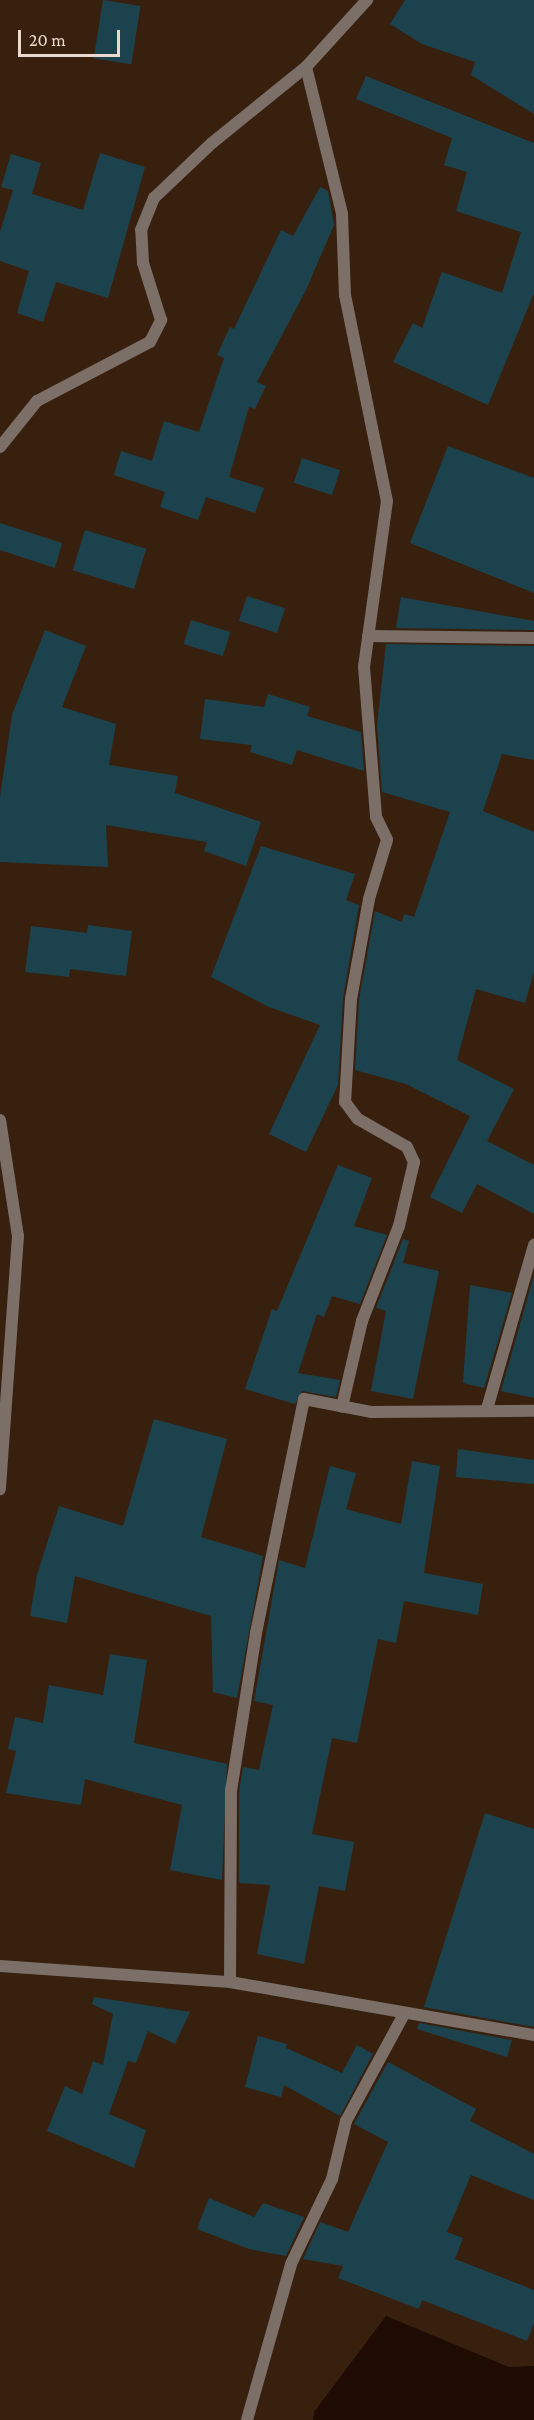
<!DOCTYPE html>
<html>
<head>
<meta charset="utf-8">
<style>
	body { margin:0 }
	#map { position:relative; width:534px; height:2420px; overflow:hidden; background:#38200f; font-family:"Crimson Pro",serif }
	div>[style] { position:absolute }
	.water>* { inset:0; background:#1e0b01 }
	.building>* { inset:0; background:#1c434d; transform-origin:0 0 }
	.minor>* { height:12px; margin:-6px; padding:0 6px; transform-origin:6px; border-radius:6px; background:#7b6f68 }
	span { translate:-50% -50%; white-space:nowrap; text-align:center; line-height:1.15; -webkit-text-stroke:6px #38200f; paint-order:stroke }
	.scale { position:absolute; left:18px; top:30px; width:102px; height:27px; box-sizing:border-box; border:3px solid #ead9cf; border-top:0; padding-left:8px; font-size:18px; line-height:21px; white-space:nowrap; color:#ead9cf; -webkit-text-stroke:4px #38200f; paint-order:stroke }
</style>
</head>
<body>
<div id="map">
	<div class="water">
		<div style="clip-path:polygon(386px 2316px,509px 2367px,534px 2366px,534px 2420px,313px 2420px,314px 2412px)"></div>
	</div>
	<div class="building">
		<div style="left:103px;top:0;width:38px;height:59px;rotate:9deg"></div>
		<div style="clip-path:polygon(405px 0,534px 0,534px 114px,471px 75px,475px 62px,422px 44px,390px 24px)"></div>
		<div style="clip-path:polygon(366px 76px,534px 143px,534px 293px,488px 405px,393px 362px,413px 323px,422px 328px,442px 272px,502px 293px,521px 232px,456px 211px,467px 172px,444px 165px,452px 138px,356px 99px)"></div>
		<div style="clip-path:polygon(100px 153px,145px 167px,108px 298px,56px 282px,43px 322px,17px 313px,29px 271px,0 261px,0 232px,13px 190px,1px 187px,11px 154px,41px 163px,32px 194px,83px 210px)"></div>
		<div style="clip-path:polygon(320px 187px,328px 191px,334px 225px,306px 290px,257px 382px,266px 386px,255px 409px,249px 407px,229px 477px,264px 488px,255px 513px,206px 497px,198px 520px,160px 507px,165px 492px,114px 475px,121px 451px,152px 461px,164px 421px,199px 432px,224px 358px,217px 355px,230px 327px,234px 329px,281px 230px,293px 236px)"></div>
		<div style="clip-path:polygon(448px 446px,534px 478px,534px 593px,410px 543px)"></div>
		<div style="left:302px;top:458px;width:40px;height:26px;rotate:18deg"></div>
		<div style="clip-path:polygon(0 523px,62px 543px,55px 568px,0 550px)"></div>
		<div style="left:85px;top:530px;width:64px;height:42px;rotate:17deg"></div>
		<div style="left:247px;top:596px;width:40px;height:26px;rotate:18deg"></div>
		<div style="clip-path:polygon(401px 597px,534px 621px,534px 630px,396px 628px)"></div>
		<div style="left:191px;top:620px;width:41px;height:25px;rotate:17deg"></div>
		<div style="clip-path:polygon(45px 630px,86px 646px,62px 707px,116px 724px,109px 765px,178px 776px,175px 793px,261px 822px,246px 866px,204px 851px,207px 842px,106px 825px,108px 867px,0 862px,0 797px,12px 715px)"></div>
		<div style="clip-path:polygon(386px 644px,534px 646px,534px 760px,502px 754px,483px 811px,534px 832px,534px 972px,525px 1003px,476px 989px,457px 1060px,514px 1089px,487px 1141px,534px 1165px,534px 1214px,477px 1184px,462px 1213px,430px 1197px,470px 1116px,406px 1084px,355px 1070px,359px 1000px,375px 911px,402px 922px,404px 914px,414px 917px,450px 812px,382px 792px,377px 725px)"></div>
		<div style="clip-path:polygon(268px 694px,310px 707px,307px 716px,361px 732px,364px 771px,297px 750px,292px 765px,250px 752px,252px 745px,200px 739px,205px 699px,264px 707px)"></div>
		<div style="clip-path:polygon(261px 846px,355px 874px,346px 900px,359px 905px,343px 998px,338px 1085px,306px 1152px,269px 1134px,320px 1025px,269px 1007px,211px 977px)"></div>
		<div style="clip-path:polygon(88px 925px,132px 931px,126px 976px,70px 969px,69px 977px,25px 972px,31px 926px,87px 933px)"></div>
		<div style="clip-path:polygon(338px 1165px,372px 1178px,354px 1226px,387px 1235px,360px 1304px,332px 1296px,324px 1317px,317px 1314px,298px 1373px,340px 1380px,336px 1397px,302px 1391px,295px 1404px,245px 1389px,272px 1309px,277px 1311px)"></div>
		<div style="clip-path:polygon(403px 1239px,409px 1241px,403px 1263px,439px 1271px,413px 1399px,371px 1391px,386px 1311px,376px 1308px)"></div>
		<div style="clip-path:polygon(534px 1275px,534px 1398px,501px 1391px)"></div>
		<div style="clip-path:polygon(470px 1285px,512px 1293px,484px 1388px,463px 1383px)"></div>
		<div style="clip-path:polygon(154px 1419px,227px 1439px,201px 1537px,263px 1556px,237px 1698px,213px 1692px,211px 1616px,75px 1576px,67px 1623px,30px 1616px,37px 1575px,59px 1506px,123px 1526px)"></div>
		<div style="clip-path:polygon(458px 1449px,534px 1460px,534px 1484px,456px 1477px)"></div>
		<div style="clip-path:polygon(412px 1461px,440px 1466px,424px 1573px,483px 1584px,478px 1615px,404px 1601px,396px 1643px,378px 1639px,357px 1743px,332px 1738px,312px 1834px,354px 1842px,345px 1891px,319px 1886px,304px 1964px,257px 1954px,270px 1885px,239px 1883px,239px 1792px,243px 1767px,259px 1770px,273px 1705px,254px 1701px,279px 1560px,305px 1568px,330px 1466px,356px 1473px,346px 1509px,401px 1524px)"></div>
		<div style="clip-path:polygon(110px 1654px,147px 1660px,134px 1743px,227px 1764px,222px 1880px,170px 1870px,182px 1805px,85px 1779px,81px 1805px,6px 1793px,16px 1751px,8px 1749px,15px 1717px,43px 1723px,49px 1685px,103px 1695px)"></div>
		<div style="clip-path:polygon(485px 1813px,534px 1829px,534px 2027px,424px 2007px)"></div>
		<div style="clip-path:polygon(94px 1997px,190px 2012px,175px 2044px,148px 2031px,136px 2063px,128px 2061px,109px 2114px,146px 2130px,134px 2168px,47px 2131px,65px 2086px,82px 2094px,93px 2061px,103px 2065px,113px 2014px,92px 2004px)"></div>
		<div style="clip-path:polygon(419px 2023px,512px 2040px,507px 2057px,417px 2029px)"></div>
		<div style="clip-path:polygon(258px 2036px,287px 2044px,286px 2048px,342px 2073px,357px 2045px,373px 2054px,340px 2116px,284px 2085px,281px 2097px,245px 2087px)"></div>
		<div style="clip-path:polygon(388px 2062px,476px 2109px,470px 2121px,534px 2154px,534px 2200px,471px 2175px,447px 2232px,463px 2238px,455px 2259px,534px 2290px,534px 2323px,527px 2341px,422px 2300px,419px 2309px,338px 2278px,343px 2266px,303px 2259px,320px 2222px,348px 2232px,388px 2142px,354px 2124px)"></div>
		<div style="clip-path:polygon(209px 2198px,254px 2217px,263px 2203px,304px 2217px,286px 2256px,249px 2249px,197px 2229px)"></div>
	</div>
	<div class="minor">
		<div style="left:306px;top:67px;width:151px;rotate:76.2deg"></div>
		<div style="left:342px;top:214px;width:81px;rotate:87.9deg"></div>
		<div style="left:345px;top:295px;width:210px;rotate:78.5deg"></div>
		<div style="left:387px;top:501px;width:168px;rotate:97.9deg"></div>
		<div style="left:364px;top:667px;width:150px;rotate:85.4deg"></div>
		<div style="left:376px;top:817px;width:25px;rotate:64deg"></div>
		<div style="left:387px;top:840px;width:62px;rotate:107deg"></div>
		<div style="left:369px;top:899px;width:102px;rotate:100.2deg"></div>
		<div style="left:351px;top:999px;width:103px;rotate:93.3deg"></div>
		<div style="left:345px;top:1102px;width:21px;rotate:53deg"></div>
		<div style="left:358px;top:1119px;width:56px;rotate:29.7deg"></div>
		<div style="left:407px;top:1147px;width:17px;rotate:65deg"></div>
		<div style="left:414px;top:1162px;width:66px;rotate:103.2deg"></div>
		<div style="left:399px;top:1226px;width:102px;rotate:111.3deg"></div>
		<div style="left:362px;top:1321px;width:88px;rotate:103.1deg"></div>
		<div style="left:0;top:447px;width:59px;rotate:-51.2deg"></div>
		<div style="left:37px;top:401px;width:127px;rotate:-27.6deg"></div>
		<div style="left:150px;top:342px;width:25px;rotate:-63deg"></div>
		<div style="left:161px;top:320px;width:60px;rotate:-107.5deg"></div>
		<div style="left:143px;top:263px;width:33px;rotate:-93deg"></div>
		<div style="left:141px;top:230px;width:35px;rotate:-68deg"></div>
		<div style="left:154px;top:198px;width:80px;rotate:-43.5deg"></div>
		<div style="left:212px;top:143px;width:121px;rotate:-39deg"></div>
		<div style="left:306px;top:67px;width:91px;rotate:-47.7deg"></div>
		<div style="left:368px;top:636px;width:166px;rotate:0.7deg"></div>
		<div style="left:0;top:1120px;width:117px;rotate:81.2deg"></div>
		<div style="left:18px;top:1236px;width:254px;rotate:94.1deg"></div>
		<div style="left:487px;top:1409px;width:171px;rotate:-74deg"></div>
		<div style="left:0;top:1966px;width:231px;rotate:4deg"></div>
		<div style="left:230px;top:1982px;width:309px;rotate:9.9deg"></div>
		<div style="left:230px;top:1982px;width:191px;rotate:-89.7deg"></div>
		<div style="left:231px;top:1791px;width:160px;rotate:-81deg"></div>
		<div style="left:256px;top:1633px;width:239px;rotate:-78.4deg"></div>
		<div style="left:304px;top:1399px;width:68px;rotate:11deg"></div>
		<div style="left:371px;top:1412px;width:163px;rotate:-0.4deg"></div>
		<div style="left:247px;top:2420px;width:162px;rotate:-74.2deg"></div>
		<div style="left:291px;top:2264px;width:94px;rotate:-64.2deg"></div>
		<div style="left:332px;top:2179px;width:60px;rotate:-76.4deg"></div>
		<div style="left:346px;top:2121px;width:122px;rotate:-61.5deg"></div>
	</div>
	<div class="scale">20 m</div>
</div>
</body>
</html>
